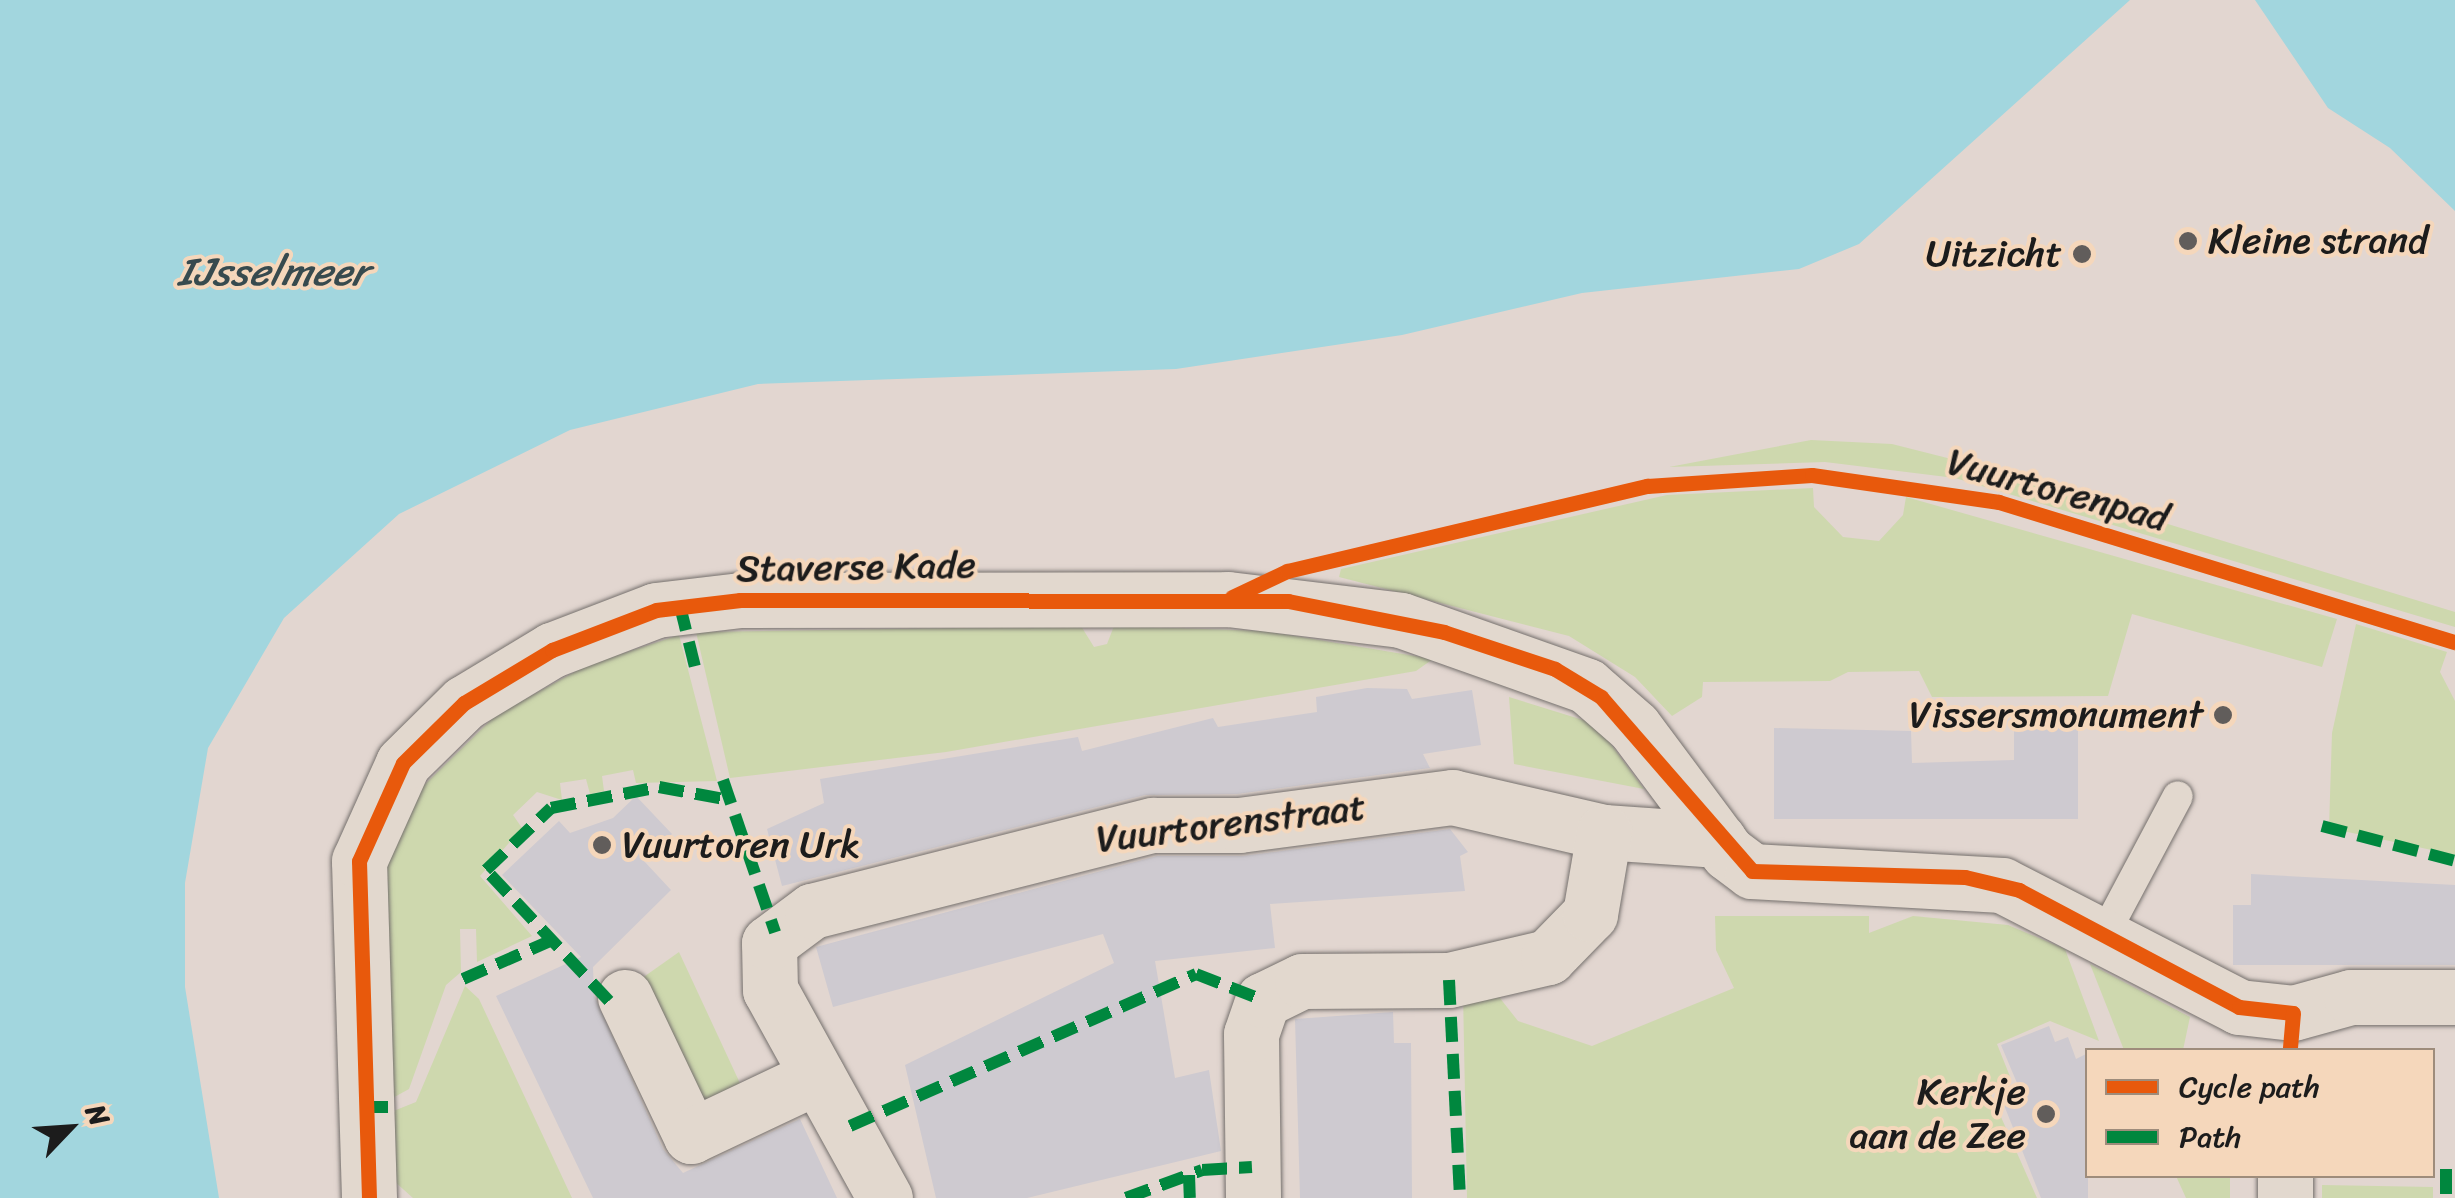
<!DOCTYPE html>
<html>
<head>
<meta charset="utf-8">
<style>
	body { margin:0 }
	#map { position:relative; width:2455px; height:1198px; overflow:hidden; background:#e2d6d0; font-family:Sriracha,sans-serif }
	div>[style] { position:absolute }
	.green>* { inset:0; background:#ced8ae }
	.water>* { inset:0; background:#a2d6de }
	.building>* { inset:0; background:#cecad0 }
	.roads { filter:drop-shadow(0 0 2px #75706d) drop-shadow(0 0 2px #75706d) }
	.lane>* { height:30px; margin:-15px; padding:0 15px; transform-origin:15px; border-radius:15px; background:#e2d8ce }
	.street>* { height:55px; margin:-27.5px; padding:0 27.5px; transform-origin:27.5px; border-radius:27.5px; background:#e2d8ce }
	.quiet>* { height:12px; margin-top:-6px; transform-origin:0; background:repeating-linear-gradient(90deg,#00873e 0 25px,transparent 0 37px) }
	.cycleway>* { height:15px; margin:-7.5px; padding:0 7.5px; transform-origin:7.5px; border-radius:7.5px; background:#e8590c }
	.dots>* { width:28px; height:28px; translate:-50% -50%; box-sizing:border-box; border:5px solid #f5d7bb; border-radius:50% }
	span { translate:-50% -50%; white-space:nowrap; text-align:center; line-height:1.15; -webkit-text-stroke:8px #f5d7bb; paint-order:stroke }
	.poi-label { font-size:38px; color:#1c1c1c }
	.left { translate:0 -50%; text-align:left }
	.right { translate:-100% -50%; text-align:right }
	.street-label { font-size:38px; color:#1c1c1c }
	.water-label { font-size:40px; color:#374a4e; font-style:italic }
	.legend { position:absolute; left:2085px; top:1048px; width:350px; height:130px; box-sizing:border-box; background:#f5d7bb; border:2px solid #9e8c7b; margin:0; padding:12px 18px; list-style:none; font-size:30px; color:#1c1c1c }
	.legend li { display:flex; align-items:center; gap:20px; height:50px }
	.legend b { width:50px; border:2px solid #9e8c7b }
	.north { position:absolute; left:20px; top:1078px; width:100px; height:100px; -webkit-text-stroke:8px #f5d7bb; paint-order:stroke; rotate:65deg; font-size:28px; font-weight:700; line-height:40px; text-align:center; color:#1c1c1c }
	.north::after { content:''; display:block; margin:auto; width:35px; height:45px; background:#1c1c1c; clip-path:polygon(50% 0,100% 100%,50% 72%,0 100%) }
</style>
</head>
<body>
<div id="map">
	<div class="green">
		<div style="clip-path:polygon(1811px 440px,1892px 444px,1975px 465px,2455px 612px,2455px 627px,1955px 478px,1825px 462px,1669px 467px)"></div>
		<div style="clip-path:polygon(1813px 488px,1814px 507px,1843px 537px,1879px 541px,1903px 515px,1906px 497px,2337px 619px,2322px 667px,2132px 614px,2108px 696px,1932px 697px,1919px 671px,1848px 672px,1830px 681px,1703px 682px,1702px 697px,1672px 716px,1635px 677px,1569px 636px,1339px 577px,1341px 569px,1667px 495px)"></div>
		<div style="clip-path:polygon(2356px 624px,2447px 652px,2440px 672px,2455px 701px,2455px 855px,2329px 828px,2332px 733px)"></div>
		<div style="clip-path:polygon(1081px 626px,1094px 647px,1107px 644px,1114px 626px,1266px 631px,1433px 659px,1416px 671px,946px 752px,730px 778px,696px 632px)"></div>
		<div style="clip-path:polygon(679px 635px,717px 781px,636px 783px,633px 770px,602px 776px,604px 791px,590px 794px,586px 779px,560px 783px,562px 800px,537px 792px,513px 815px,522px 828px,480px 876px,532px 936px,477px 962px,476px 929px,460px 929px,461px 972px,446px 985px,409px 1089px,389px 1100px,385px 871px,419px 790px,496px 715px,587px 665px)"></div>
		<div style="clip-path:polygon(1509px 697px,1596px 724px,1644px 789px,1514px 764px)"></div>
		<div style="clip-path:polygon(1715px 916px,1869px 916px,1869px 933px,1913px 916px,2008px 925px,2065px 949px,2099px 1041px,2050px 1021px,1997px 1044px,2011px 1079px,1989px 1090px,2037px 1198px,1467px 1198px,1463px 993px,1492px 988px,1518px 1021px,1592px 1046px,1734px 988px,1716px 950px)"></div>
		<div style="clip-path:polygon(679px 952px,745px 1094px,704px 1112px,638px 981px)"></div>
		<div style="clip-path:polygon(2090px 964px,2190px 1017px,2183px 1050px,2124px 1050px)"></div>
		<div style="clip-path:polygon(465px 986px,479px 999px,572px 1198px,413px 1198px,394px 1181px,391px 1112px,416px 1102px)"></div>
		<div style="clip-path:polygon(2176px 1176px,2230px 1176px,2230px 1198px,2186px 1198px)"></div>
		<div style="clip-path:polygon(2322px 1185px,2433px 1187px,2433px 1198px,2322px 1198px)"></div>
	</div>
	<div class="water">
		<div style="clip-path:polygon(0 0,2130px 0,1859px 244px,1799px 269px,1582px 293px,1402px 335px,1176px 369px,758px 384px,570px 430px,399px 514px,284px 618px,208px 748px,185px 883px,185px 987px,219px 1198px,0 1198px)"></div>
		<div style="clip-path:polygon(2255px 0,2455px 0,2455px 211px,2390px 148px,2328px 108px)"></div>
	</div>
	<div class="building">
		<div style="clip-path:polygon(1367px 688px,1407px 689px,1412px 699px,1472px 690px,1481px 745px,1423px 754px,1430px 768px,1237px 794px,1145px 795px,782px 886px,767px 829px,824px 803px,820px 779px,1078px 737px,1082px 751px,1213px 718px,1218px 727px,1317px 712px,1316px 697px)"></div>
		<div style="clip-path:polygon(1774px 728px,1911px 731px,1912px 763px,2014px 760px,2014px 728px,2078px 728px,2078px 819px,1774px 819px)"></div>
		<div style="clip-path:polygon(636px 796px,672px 834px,644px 861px,671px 890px,593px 967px,594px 995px,663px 1149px,683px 1173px,800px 1119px,837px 1198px,593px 1198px,496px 996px,581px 957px,502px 875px,559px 821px,570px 833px,613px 818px)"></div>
		<div style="clip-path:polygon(1450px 829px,1468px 852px,1460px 856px,1465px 891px,1270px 904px,1275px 948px,1155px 961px,1175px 1078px,1209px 1070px,1221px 1151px,1027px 1198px,936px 1198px,905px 1065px,1114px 963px,1103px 934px,833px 1007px,816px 947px,1157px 856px,1243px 856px)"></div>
		<div style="clip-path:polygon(2251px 874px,2455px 885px,2455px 965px,2233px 965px,2233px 905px,2251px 905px)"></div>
		<div style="clip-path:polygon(1393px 1012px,1394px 1043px,1411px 1043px,1412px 1198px,1300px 1198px,1295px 1019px)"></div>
		<div style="clip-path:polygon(2049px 1026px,2055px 1042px,2068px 1037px,2076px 1059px,2088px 1053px,2088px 1198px,2041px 1198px,1998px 1090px,2017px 1083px,2001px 1045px)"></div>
	</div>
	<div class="roads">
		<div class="lane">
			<div style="left:2104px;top:935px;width:157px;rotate:-62deg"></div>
		</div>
		<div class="street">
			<div style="left:625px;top:997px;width:154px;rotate:64.6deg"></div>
			<div style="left:691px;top:1136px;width:140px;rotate:-25.3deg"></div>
			<div style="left:369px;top:1198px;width:337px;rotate:-91.7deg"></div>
			<div style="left:359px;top:861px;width:107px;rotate:-65.8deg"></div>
			<div style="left:403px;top:763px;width:86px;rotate:-44.5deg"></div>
			<div style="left:464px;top:703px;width:103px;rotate:-31.1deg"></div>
			<div style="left:552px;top:650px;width:111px;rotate:-21deg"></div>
			<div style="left:656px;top:610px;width:85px;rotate:-6.8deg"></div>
			<div style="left:740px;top:600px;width:488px;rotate:-0.1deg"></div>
			<div style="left:1228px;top:599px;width:174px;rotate:6.9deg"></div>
			<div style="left:1401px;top:620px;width:197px;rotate:19.5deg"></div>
			<div style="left:1587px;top:686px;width:62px;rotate:41.1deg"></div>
			<div style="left:1634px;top:727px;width:157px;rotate:53.3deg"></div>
			<div style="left:1728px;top:853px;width:30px;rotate:37deg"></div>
			<div style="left:1752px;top:871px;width:250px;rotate:3.2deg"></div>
			<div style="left:2002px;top:885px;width:267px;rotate:27.2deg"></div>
			<div style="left:2239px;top:1007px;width:54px;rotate:6.3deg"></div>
			<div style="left:2293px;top:1013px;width:60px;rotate:-15.4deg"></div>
			<div style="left:2351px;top:997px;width:104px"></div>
			<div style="left:885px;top:1198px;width:238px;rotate:-118.9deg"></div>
			<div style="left:770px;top:990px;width:47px;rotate:-91.2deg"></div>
			<div style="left:769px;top:943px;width:54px;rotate:-36.7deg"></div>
			<div style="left:812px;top:911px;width:352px;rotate:-14.2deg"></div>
			<div style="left:1153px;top:825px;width:86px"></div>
			<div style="left:1239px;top:825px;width:215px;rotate:-7.5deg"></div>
			<div style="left:1452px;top:797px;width:156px;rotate:13deg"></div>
			<div style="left:1604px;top:832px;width:115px;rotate:4deg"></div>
			<div style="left:1253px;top:1198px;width:164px;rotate:-90.7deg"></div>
			<div style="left:1251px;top:1034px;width:36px;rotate:-71deg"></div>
			<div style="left:1263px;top:1000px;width:43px;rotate:-26deg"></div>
			<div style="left:1302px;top:981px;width:147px;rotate:-0.4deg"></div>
			<div style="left:1449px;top:980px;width:102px;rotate:-13.1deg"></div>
			<div style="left:1548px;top:957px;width:60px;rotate:-45.7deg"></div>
			<div style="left:1590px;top:914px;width:83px;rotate:-80.3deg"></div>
			<div style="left:2285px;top:1198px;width:22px;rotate:-90deg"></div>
		</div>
	</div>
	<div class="quiet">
		<div style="left:680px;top:606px;width:63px;rotate:76.2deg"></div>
		<div style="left:723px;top:780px;width:161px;rotate:71.1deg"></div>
		<div style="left:2322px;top:826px;width:138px;rotate:14.7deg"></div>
		<div style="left:463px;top:979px;width:95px;rotate:-23.6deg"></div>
		<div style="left:1449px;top:980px;width:218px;rotate:87.1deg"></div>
		<div style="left:609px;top:1001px;width:180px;rotate:-133.2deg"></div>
		<div style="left:486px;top:870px;width:90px;rotate:-43.6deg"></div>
		<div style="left:551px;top:808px;width:110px;rotate:-11deg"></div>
		<div style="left:659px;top:787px;width:71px;rotate:10.5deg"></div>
		<div style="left:363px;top:1107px;width:34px"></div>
		<div style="left:850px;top:1126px;width:378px;rotate:-23.7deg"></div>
		<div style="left:1196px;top:974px;width:72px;rotate:21.2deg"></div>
		<div style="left:2446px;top:1169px;width:29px;rotate:90deg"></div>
		<div style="left:1189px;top:1175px;width:23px;rotate:88deg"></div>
		<div style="left:1126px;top:1198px;width:81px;rotate:-20.2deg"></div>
		<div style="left:1202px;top:1170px;width:50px;rotate:-3.4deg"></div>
	</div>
	<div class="cycleway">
		<div style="left:1232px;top:597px;width:61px;rotate:-25.3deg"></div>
		<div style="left:1287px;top:571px;width:370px;rotate:-13.3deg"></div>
		<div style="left:1647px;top:486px;width:165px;rotate:-3.8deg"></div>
		<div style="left:1812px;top:475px;width:189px;rotate:8.2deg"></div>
		<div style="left:1999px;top:502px;width:477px;rotate:17.1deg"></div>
		<div style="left:369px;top:1198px;width:337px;rotate:-91.7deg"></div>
		<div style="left:359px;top:861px;width:107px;rotate:-65.8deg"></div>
		<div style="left:403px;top:763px;width:86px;rotate:-44.5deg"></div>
		<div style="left:464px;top:703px;width:103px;rotate:-31.1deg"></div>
		<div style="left:552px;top:650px;width:111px;rotate:-21deg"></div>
		<div style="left:656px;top:610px;width:85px;rotate:-6.8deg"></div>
		<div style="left:740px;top:600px;width:548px;rotate:0.1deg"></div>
		<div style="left:1288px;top:601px;width:159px;rotate:11.2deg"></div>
		<div style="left:1444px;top:632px;width:117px;rotate:18.4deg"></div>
		<div style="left:1555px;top:669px;width:54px;rotate:31.3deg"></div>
		<div style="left:1601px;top:697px;width:230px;rotate:49deg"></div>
		<div style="left:1752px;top:871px;width:213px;rotate:1.6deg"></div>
		<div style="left:1965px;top:877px;width:56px;rotate:13.5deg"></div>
		<div style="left:2019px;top:890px;width:249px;rotate:28deg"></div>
		<div style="left:2239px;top:1007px;width:54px;rotate:6.3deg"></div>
		<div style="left:2293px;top:1013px;width:37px;rotate:95deg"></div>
	</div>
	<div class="dots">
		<div style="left:2188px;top:241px;background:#615d5b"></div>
		<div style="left:2082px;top:254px;background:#615d5b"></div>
		<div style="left:2223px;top:715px;background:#615d5b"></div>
		<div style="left:602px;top:845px;background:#615d5b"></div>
		<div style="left:2046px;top:1114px;background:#615d5b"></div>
	</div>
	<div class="poi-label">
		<span class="left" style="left:2208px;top:241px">Kleine strand</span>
		<span class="right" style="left:2062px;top:254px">Uitzicht</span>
		<span class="right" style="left:2203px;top:715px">Vissersmonument</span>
		<span class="left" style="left:622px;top:845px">Vuurtoren Urk</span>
		<span class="right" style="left:2026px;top:1114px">Kerkje<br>aan de Zee</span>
	</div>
	<div class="street-label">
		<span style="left:2058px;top:490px;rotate:15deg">Vuurtorenpad</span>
		<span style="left:856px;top:567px;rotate:-1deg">Staverse Kade</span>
		<span style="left:1231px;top:823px;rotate:-7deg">Vuurtorenstraat</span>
	</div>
	<div class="water-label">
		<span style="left:273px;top:272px">IJsselmeer</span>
	</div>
	<ul class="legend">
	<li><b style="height:12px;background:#e8590c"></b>Cycle path</li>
	<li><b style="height:12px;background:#00873e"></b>Path</li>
	</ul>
	<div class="north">N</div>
</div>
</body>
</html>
